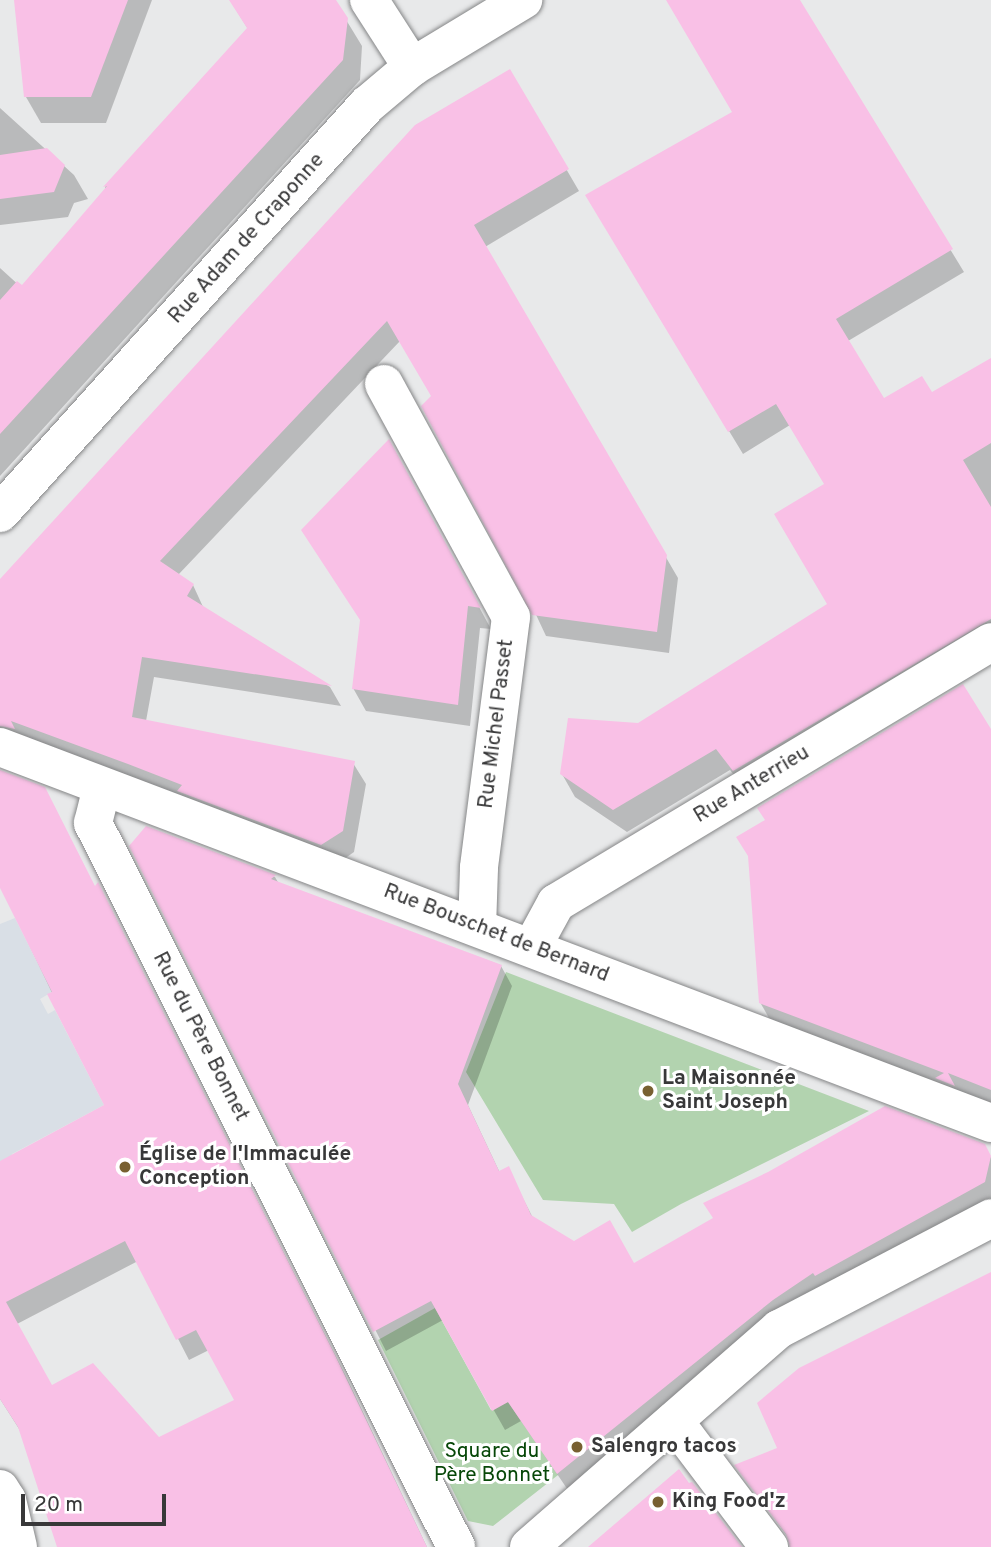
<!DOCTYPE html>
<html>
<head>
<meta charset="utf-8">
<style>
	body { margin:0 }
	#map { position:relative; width:991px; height:1547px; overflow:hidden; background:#e8e9ea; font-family:Overpass,sans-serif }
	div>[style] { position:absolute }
	.built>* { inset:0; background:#d9dfe6 }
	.green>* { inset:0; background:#b2d3af }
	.shadow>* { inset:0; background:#0003 }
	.building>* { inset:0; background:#f9c0e6 }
	.roads { filter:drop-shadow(0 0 2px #858687) drop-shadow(0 0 2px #858687) }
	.minor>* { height:38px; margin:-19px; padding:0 19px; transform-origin:19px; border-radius:19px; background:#fff }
	.dots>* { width:19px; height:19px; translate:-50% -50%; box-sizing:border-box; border:4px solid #fff; border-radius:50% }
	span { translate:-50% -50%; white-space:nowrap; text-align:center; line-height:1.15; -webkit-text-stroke:6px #fff; paint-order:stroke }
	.street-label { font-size:21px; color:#383839 }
	.poi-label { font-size:21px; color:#383839; font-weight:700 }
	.left { translate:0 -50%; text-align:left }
	.park-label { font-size:21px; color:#074708 }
	.scale { position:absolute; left:21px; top:1494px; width:145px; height:32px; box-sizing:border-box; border:4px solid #383839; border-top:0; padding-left:9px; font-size:21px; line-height:24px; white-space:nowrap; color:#383839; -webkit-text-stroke:5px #fff; paint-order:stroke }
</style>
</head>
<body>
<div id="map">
	<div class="built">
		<div style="clip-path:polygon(15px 918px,52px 992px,40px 999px,48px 1014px,55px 1010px,104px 1105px,12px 1154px,0 1208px,0 924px)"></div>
	</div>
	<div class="green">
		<div style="clip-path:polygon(506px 972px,869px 1111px,681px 1204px,632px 1232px,614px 1204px,543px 1200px,466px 1072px)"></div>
		<div style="clip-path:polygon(435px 1308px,491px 1410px,508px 1402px,558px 1475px,493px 1526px,468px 1521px,378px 1340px)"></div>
	</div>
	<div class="shadow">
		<div style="clip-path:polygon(16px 0,152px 0,106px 123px,41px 123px,26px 97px)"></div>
		<div style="clip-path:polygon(230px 0,334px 0,362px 46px,360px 80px,0 476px,0 268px,22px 288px,106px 190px,105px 187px,248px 29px)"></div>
		<div style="clip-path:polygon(667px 0,798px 0,964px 272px,848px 341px,883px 401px,931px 395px,991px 360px,991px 648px,747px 792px,730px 770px,627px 832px,575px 797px,562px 774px,829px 604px,826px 485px,790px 425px,743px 454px,600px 218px,734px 113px)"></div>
		<div style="clip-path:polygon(509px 71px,579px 191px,485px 247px,678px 578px,669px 653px,546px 636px,433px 396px,400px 341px,178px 575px,193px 585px,204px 609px,330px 687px,341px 706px,154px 677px,146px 721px,353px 763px,366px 784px,354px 852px,334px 866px,0 750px,0 580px)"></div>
		<div style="clip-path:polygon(0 108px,74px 175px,88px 199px,74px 203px,68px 217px,0 225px)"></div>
		<div style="clip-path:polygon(401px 463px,491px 629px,480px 628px,470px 726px,366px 711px,353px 688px,362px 622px)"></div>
		<div style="clip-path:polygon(991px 733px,991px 1112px,770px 1020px,760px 1002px)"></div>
		<div style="clip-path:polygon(evenodd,0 770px,109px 905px,346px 1376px,427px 1547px,60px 1547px,21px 1432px,0 1399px,0 1162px,106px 1106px,0 884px,0 770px,138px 1261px,189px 1360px,209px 1350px,236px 1401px,159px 1439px,52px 1387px,17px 1324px,138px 1261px)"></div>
		<div style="clip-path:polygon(147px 828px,275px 877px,279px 884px,501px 966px,512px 986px,468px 1105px,500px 1173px,508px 1169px,533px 1218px,574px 1243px,634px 1265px,983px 1145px,991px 1158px,991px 1205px,570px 1493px,521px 1421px,505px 1430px,443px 1320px,386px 1351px,131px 846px)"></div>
		<div style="clip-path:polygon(991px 1274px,991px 1547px,792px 1547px,792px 1543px,737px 1466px,780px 1449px)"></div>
	</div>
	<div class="building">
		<div style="clip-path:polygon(14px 0,128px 0,91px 97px,24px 97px)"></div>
		<div style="clip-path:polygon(229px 0,336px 0,348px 18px,343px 60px,0 434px,0 300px,17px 281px,22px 285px,107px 186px,103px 187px,247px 28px)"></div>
		<div style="clip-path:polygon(666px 0,800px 0,953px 249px,836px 319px,884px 398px,922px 376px,932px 392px,991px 358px,991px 443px,963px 460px,991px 507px,991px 619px,733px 771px,716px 749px,613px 810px,560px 774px,568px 718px,638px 723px,827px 604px,774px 514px,824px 484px,776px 404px,728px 432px,585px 195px,732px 112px)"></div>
		<div style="clip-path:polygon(510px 69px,569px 169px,474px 225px,667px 555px,657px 632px,532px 615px,421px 406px,431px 396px,387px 321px,160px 561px,194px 584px,187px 596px,332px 686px,142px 657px,132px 717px,355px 761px,343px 831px,321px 845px,177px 791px,182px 785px,128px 764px,11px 721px,15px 729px,0 726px,0 579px,415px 125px)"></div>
		<div style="clip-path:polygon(47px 148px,65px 165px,54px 192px,0 199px,0 155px)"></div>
		<div style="clip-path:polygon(389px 439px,481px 608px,468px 606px,458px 705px,352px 689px,360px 620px,301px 530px)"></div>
		<div style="clip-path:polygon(963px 684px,991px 729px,991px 1090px,948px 1073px,955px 1086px,935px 1078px,944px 1073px,759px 1003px,748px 856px,736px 837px,765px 820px,757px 808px)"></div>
		<div style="clip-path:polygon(evenodd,0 770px,45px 787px,95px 886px,98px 882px,334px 1353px,427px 1547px,57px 1547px,18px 1427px,0 1399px,0 1161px,104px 1105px,47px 994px,52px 992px,0 888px,0 770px,125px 1241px,176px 1340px,196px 1330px,234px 1400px,159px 1437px,93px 1363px,52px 1385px,6px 1302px,125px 1241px)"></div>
		<div style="clip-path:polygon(146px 826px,276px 875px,271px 879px,502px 965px,458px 1084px,499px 1171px,509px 1166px,531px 1215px,574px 1241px,610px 1220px,634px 1263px,713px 1218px,703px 1203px,768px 1172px,885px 1106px,985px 1144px,991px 1156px,985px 1182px,815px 1276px,813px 1273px,773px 1300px,557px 1474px,508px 1402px,492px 1411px,431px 1301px,373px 1332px,129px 846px)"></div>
		<div style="clip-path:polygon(991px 1272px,991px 1547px,790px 1547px,786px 1534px,734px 1465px,777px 1448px,757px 1403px,799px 1368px)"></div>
		<div style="clip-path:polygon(679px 1469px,689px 1483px,692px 1482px,742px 1547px,588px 1547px)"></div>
	</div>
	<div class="roads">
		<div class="minor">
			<div style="left:369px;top:0;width:80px;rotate:57.3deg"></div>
			<div style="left:384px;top:384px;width:265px;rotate:61.4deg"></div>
			<div style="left:511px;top:617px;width:253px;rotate:97.3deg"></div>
			<div style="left:479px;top:868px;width:59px;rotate:91.9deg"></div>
			<div style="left:0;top:513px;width:549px;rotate:-48.03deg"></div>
			<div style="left:367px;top:105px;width:59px;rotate:-40.2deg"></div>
			<div style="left:412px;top:67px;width:130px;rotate:-31.1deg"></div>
			<div style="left:0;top:747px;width:1060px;rotate:20.78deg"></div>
			<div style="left:102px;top:787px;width:37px;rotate:104deg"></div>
			<div style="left:93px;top:823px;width:810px;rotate:63.37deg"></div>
			<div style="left:532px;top:947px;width:50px;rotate:-61.4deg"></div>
			<div style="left:556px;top:903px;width:507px;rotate:-30.96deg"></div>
			<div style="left:674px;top:1421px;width:158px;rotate:53deg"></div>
			<div style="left:0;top:1489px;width:13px;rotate:58deg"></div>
			<div style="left:7px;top:1500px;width:48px;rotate:76.8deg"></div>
			<div style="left:529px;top:1547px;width:332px;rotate:-41.1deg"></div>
			<div style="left:779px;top:1329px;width:239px;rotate:-27.6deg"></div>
		</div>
	</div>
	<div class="dots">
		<div style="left:648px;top:1091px;background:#786031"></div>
		<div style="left:125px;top:1167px;background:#786031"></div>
		<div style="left:577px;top:1447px;background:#786031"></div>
		<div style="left:658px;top:1502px;background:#786031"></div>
	</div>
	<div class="street-label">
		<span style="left:247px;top:239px;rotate:-48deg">Rue Adam de Craponne</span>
		<span style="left:497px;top:724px;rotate:-83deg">Rue Michel Passet</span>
		<span style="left:752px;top:785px;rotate:-31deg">Rue Anterrieu</span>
		<span style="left:496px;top:934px;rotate:21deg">Rue Bouschet de Bernard</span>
		<span style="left:200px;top:1037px;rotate:63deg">Rue du Père Bonnet</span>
	</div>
	<div class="poi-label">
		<span class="left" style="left:662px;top:1091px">La Maisonnée<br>Saint Joseph</span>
		<span class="left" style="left:139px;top:1167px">Église de l'Immaculée<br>Conception</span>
		<span class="left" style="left:591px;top:1447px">Salengro tacos</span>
		<span class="left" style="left:672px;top:1502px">King Food'z</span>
	</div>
	<div class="park-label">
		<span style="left:492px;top:1464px">Square du<br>Père Bonnet</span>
	</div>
	<div class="scale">20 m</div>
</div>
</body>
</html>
